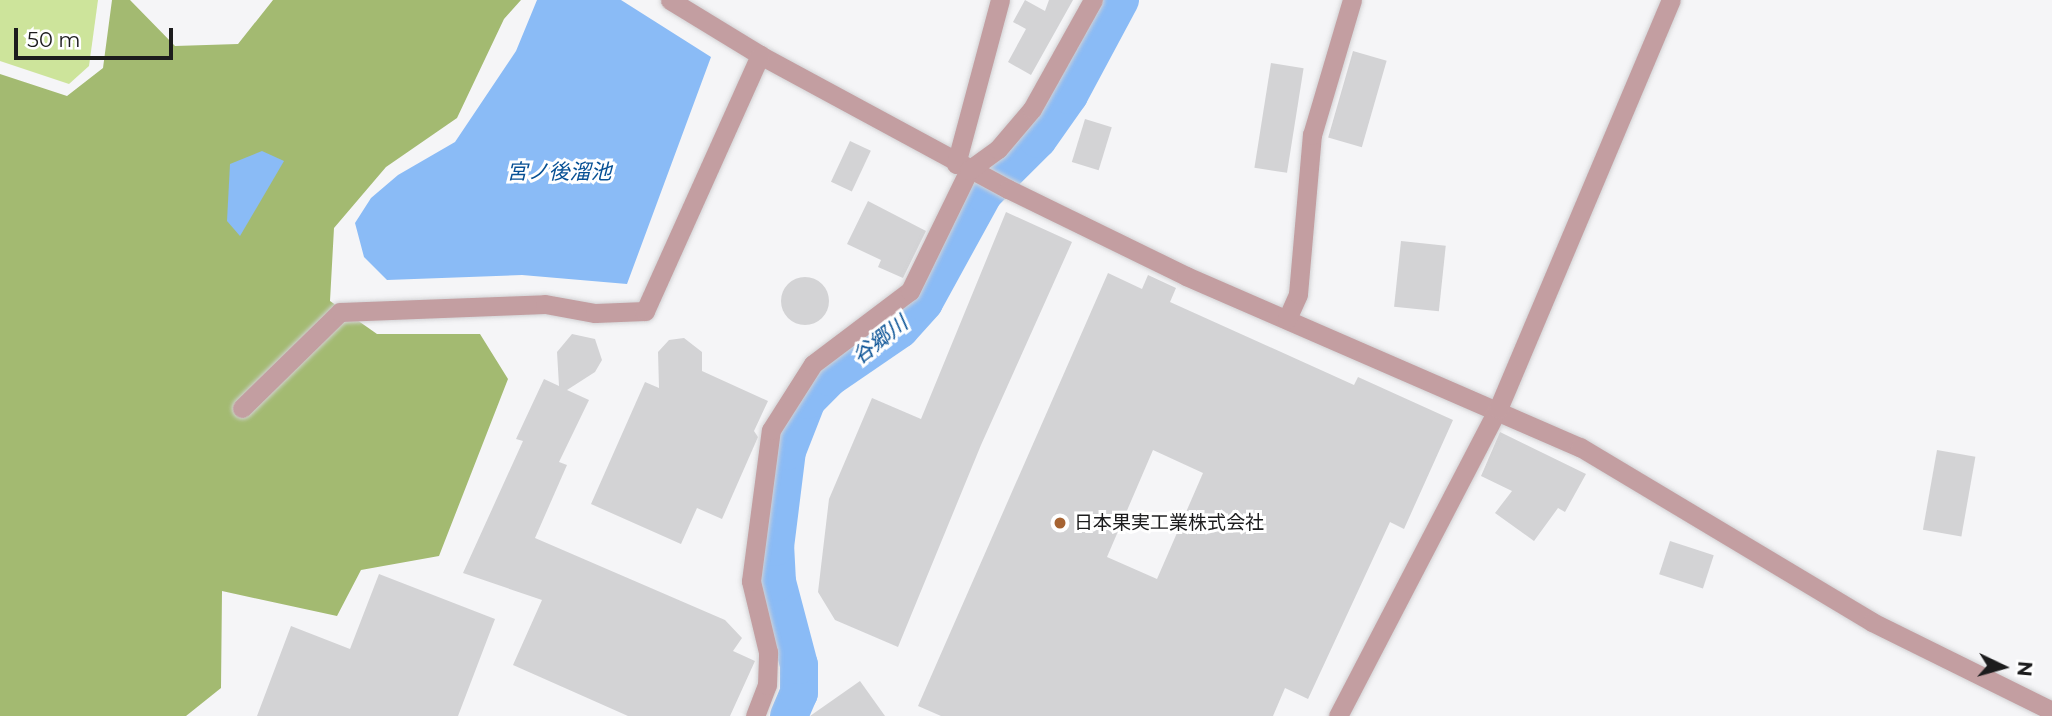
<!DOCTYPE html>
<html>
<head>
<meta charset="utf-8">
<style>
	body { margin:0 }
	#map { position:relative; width:2052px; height:716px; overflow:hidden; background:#f5f5f7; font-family:Montserrat,"Noto Sans JP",sans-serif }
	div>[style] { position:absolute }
	.green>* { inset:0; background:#cde49b }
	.forest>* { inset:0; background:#a3ba71 }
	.water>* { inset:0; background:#8abbf6 }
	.river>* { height:38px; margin:-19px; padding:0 19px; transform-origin:19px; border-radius:19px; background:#8abbf6 }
	.building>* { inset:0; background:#d3d3d5; transform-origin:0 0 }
	.round { border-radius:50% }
	.roads { filter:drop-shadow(0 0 2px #d2d2d4) drop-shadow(0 0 2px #d2d2d4) }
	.street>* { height:19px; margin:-9.5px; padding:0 9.5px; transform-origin:9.5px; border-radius:9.5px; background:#c39ea1 }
	.dots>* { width:19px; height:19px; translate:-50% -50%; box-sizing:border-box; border:4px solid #fff; border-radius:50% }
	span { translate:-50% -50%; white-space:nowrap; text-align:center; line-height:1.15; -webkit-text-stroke:6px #fff; paint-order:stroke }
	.poi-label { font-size:19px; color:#1c1c1d }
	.left { translate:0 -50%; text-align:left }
	.water-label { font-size:21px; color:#075094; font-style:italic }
	.north { position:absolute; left:1968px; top:632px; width:70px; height:70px; -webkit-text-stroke:5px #fff; paint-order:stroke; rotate:95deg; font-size:19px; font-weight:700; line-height:28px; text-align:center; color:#1c1c1d }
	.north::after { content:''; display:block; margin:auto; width:24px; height:32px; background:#1c1c1d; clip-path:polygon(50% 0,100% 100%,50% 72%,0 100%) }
	.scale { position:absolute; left:14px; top:28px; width:159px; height:32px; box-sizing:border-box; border:4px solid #1c1c1d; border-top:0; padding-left:9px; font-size:21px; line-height:24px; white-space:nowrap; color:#1c1c1d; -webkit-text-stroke:5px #fff; paint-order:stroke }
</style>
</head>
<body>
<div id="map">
	<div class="green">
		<div style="clip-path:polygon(0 0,98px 0,89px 66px,69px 84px,0 61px)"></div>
	</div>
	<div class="forest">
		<div style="clip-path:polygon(112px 0,130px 0,175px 46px,238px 44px,273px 0,521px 0,504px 19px,457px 118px,386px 167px,334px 228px,330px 301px,377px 334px,480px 334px,508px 379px,439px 556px,361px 570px,337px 616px,222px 591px,221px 688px,186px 716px,0 716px,0 74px,67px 96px,103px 68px)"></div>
	</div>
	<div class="water">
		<div style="clip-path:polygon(537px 0,621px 0,711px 57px,627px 284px,522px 275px,387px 280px,364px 257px,355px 223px,371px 198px,398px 175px,455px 142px,516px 51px)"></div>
		<div style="clip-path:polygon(262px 151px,284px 161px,240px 236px,227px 221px,230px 164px)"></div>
	</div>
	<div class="river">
		<div style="left:789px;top:716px;width:25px;rotate:-67deg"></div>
		<div style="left:799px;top:693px;width:28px;rotate:-90deg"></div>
		<div style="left:799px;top:665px;width:86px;rotate:-104.8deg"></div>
		<div style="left:777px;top:582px;width:35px;rotate:-93deg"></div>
		<div style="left:775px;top:547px;width:97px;rotate:-82.9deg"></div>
		<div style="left:787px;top:451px;width:55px;rotate:-68.6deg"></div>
		<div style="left:807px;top:400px;width:33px;rotate:-45deg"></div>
		<div style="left:830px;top:377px;width:85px;rotate:-34.4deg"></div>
		<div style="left:900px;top:329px;width:36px;rotate:-48deg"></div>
		<div style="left:924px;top:302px;width:124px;rotate:-61.2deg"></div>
		<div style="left:984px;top:193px;width:76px;rotate:-45deg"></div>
		<div style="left:1038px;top:139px;width:54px;rotate:-54.8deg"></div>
		<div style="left:1069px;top:95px;width:108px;rotate:-61.8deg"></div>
	</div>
	<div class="building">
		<div style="clip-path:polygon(1025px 0,1045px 11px,1049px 0,1073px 0,1031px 75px,1008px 62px,1026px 29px,1013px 22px)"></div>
		<div style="left:1353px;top:51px;width:35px;height:90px;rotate:16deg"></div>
		<div style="left:1271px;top:63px;width:33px;height:106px;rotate:9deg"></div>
		<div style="left:1085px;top:119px;width:28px;height:45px;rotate:17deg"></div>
		<div style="left:850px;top:141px;width:23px;height:45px;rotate:25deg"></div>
		<div style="clip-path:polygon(868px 201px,926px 231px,903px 278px,878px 267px,881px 260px,847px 244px)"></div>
		<div style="clip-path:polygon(1006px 212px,1072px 242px,981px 445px,898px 647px,835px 620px,818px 592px,829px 499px,872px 398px,921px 419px)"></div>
		<div style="left:1401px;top:241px;width:45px;height:66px;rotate:6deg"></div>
		<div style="clip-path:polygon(evenodd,1108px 273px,1142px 289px,1148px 275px,1176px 288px,1170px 302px,1354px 385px,1358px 377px,1453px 420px,1404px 529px,1390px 522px,1308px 699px,1285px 688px,1273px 716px,941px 716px,918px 706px,1108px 273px,1153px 450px,1203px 473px,1157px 579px,1107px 557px,1153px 450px)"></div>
		<div class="round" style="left:781px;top:277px;width:48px;height:48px"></div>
		<div style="clip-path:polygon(572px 334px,595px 339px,602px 360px,595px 372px,567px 390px,589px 400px,559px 462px,567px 465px,535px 538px,725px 620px,742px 638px,733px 651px,755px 661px,730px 716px,628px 716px,513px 665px,542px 600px,463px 573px,523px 441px,516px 439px,544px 379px,559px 386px,557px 352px)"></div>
		<div style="clip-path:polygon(684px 338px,702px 352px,702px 371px,768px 401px,754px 431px,758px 437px,722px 519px,697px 508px,681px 544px,591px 504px,645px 382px,659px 388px,658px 352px,669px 340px)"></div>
		<div style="clip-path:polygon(1500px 432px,1586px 474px,1565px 512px,1558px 508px,1534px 541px,1495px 513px,1512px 491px,1481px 476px)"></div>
		<div style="left:1937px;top:450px;width:39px;height:81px;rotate:10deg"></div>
		<div style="left:1670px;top:541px;width:46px;height:35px;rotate:18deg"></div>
		<div style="clip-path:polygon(379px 574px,495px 619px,458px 716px,257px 716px,291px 626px,350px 649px)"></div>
		<div style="clip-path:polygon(860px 681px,885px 716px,810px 716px)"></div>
	</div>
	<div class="roads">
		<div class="street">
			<div style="left:670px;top:0;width:105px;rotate:31.4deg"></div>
			<div style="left:760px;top:55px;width:282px;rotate:28.4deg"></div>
			<div style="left:1008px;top:189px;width:198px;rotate:26deg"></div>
			<div style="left:1186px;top:276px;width:430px;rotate:23.5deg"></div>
			<div style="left:1580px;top:447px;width:340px;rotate:30.9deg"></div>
			<div style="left:1872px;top:622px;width:201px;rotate:26.3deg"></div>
			<div style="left:956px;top:164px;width:170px;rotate:-75deg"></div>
			<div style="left:1287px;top:319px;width:27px;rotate:-66deg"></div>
			<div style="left:1298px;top:294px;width:160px;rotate:-85deg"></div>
			<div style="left:1312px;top:135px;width:141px;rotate:-73.5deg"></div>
			<div style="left:242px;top:408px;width:137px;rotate:-44.4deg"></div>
			<div style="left:340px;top:312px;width:205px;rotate:-2.2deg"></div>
			<div style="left:545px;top:304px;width:51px;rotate:10.2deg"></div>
			<div style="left:595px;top:313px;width:50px;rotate:-2.3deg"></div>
			<div style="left:645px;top:311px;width:281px;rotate:-65.8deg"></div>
			<div style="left:755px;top:716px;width:33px;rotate:-69deg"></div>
			<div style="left:767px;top:685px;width:33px;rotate:-88deg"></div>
			<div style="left:768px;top:652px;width:73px;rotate:-103.5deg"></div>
			<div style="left:751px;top:581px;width:152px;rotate:-82.5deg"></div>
			<div style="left:771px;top:430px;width:78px;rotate:-57.5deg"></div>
			<div style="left:813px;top:364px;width:121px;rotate:-37deg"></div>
			<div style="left:910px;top:291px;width:135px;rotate:-64deg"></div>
			<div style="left:969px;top:170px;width:36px;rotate:-36deg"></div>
			<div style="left:998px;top:149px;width:52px;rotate:-49.6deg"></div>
			<div style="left:1032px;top:109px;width:125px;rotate:-60.8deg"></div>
			<div style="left:1338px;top:716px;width:346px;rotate:-62.5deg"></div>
			<div style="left:1498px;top:409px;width:444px;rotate:-67.1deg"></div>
		</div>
	</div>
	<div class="dots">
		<div style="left:1060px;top:523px;background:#a66332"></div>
	</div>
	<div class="poi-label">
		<span class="left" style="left:1074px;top:523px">日本果実工業株式会社</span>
	</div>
	<div class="water-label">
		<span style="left:559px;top:172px">宮ノ後溜池</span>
		<span style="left:880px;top:340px;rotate:-38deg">谷郷川</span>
	</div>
	<div class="north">N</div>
	<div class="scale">50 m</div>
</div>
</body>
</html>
